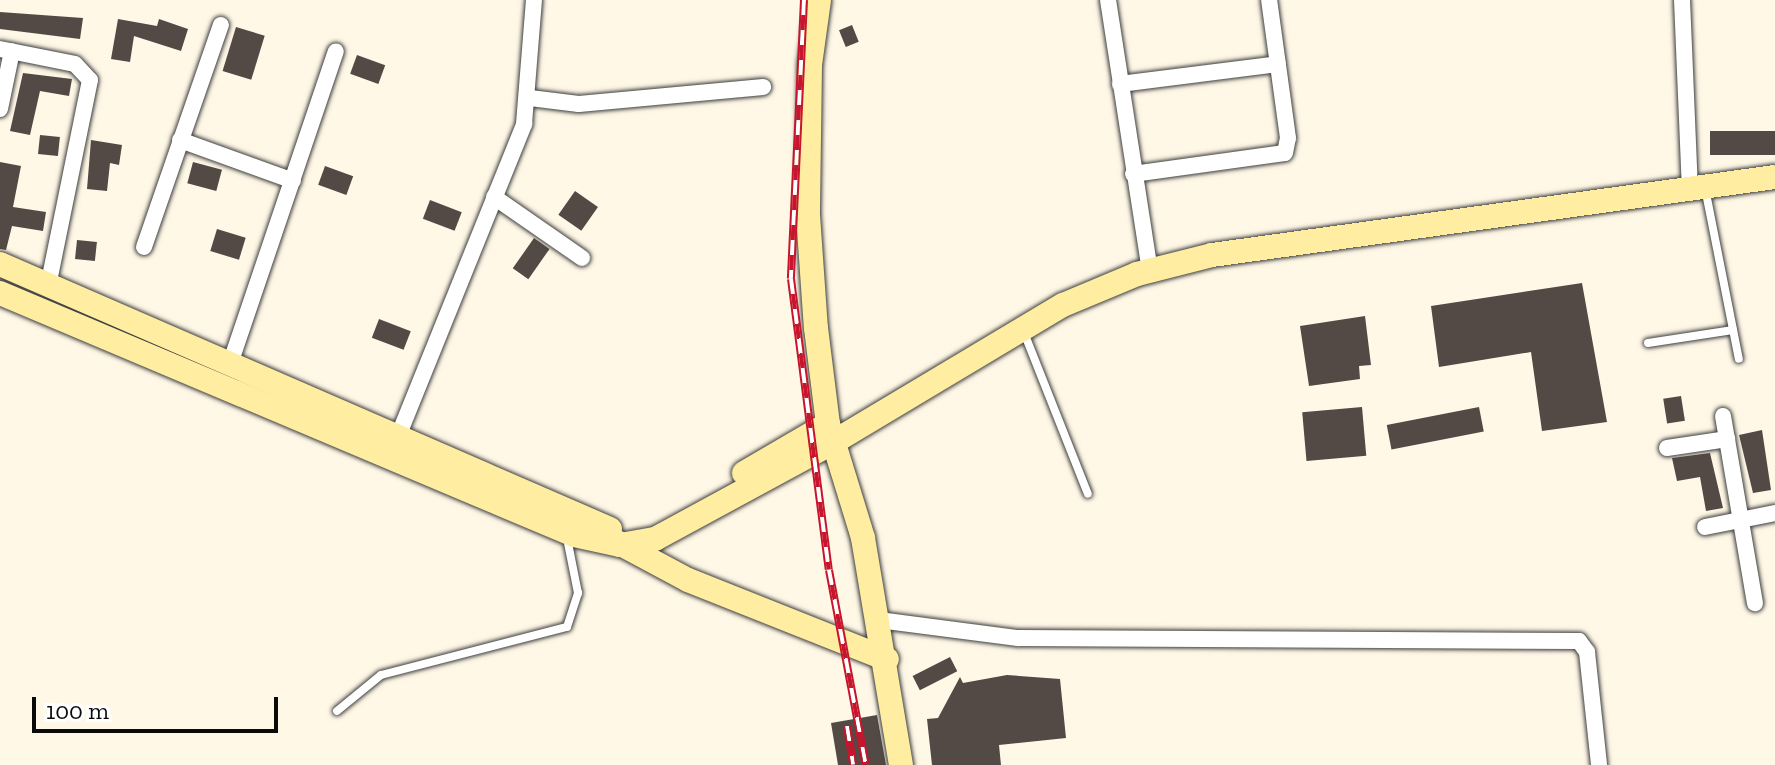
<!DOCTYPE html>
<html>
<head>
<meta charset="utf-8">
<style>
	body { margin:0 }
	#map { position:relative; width:1775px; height:765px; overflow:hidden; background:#fff8e7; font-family:"Zilla Slab",serif }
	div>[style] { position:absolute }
	.building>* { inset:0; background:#534a45; transform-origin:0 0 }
	.roads { filter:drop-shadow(0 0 2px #3d3d3d) drop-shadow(0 0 2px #3d3d3d) }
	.lane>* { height:8px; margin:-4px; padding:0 4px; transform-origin:4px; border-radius:4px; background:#fff }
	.street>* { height:16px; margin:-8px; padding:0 8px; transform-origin:8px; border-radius:8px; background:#fff }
	.secondary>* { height:24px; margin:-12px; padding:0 12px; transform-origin:12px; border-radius:12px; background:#ffeda2 }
	.rail>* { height:8px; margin-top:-4px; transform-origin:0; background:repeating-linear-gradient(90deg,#fff 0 15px,#c6152c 0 30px); box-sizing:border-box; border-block:2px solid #c6152c }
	span { translate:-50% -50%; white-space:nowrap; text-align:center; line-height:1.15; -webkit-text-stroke:8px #fff; paint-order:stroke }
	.scale { position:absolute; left:32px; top:697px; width:246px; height:36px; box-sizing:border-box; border:4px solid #0a0a0a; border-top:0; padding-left:10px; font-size:24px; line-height:28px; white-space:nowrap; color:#0a0a0a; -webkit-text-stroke:6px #fff; paint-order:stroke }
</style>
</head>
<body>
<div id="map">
	<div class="building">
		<div style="clip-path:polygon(0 12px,83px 18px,80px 39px,0 29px)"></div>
		<div style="clip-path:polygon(118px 19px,157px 26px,159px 19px,188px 29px,181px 51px,134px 36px,130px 62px,111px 59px)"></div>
		<div style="left:852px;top:25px;width:18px;height:14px;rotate:68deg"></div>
		<div style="left:236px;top:27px;width:30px;height:46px;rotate:17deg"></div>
		<div style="left:357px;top:55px;width:30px;height:20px;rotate:20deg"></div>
		<div style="clip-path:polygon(23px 73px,72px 79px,69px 96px,40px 91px,30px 135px,10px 131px)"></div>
		<div style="left:1775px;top:131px;width:24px;height:65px;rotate:90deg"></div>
		<div style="left:40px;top:135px;width:20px;height:19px;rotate:6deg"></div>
		<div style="clip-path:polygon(91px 140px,122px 145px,119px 165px,110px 163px,107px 191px,87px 189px)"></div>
		<div style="clip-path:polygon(0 162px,21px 166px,13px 207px,46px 212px,43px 231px,12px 226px,6px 250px,0 249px)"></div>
		<div style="left:193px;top:162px;width:30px;height:22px;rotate:15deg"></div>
		<div style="left:325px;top:166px;width:30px;height:20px;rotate:20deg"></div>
		<div style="left:575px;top:191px;width:28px;height:29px;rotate:35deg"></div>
		<div style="left:430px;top:200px;width:34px;height:20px;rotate:21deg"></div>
		<div style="left:217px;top:229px;width:30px;height:23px;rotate:17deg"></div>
		<div style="left:534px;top:238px;width:19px;height:37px;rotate:35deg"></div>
		<div style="left:77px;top:240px;width:20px;height:19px;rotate:6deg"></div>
		<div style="clip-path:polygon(1582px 283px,1607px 422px,1542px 431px,1531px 352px,1439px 367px,1431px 306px)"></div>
		<div style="clip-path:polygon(1365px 316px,1371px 365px,1359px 366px,1360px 379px,1309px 386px,1300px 326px)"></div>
		<div style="left:379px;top:319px;width:34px;height:20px;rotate:21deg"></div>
		<div style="left:1681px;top:396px;width:25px;height:18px;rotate:81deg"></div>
		<div style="left:1362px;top:407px;width:49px;height:60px;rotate:85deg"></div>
		<div style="left:1479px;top:407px;width:25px;height:94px;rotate:79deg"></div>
		<div style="clip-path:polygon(1762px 430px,1771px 490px,1753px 493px,1739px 435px)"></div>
		<div style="clip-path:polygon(1710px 453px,1723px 508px,1706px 511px,1700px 477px,1677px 481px,1672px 458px)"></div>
		<div style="left:950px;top:657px;width:16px;height:42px;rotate:63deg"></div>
		<div style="clip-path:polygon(1007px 675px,1060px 679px,1066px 738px,999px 745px,1001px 765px,932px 765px,927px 719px,938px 718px,960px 677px,963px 683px)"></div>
		<div style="clip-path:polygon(877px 715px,886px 765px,838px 765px,831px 723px)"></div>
	</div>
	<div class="roads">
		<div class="lane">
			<div style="left:1705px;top:188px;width:174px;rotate:78.8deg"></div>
			<div style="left:1023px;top:330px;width:176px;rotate:68.4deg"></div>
			<div style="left:1648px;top:343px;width:86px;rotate:-8.7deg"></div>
			<div style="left:337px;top:711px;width:57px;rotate:-39.3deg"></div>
			<div style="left:381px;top:675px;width:192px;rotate:-14.5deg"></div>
			<div style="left:567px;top:627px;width:36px;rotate:-72deg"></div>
			<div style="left:578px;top:593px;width:56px;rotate:-101.3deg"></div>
		</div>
		<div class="street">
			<div style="left:1108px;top:0;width:274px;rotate:81.2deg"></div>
			<div style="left:1682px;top:0;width:189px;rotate:87.6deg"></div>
			<div style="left:0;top:49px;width:76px;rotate:11.3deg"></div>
			<div style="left:75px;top:64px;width:22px;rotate:47deg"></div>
			<div style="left:90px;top:80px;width:211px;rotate:101.5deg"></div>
			<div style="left:1120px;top:84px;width:159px;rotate:-7.2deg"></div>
			<div style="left:530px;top:98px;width:49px;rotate:7deg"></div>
			<div style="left:579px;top:104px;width:185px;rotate:-5.3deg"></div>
			<div style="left:0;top:109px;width:59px;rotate:-78.3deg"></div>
			<div style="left:180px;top:140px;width:120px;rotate:19.9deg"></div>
			<div style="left:1133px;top:174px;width:153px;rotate:-7.9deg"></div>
			<div style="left:1285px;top:153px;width:15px;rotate:-79deg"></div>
			<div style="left:1288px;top:138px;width:139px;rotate:-97.8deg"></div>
			<div style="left:494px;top:197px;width:107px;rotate:34.7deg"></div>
			<div style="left:144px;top:247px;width:235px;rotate:-70.9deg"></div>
			<div style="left:230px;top:364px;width:330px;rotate:-71.3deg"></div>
			<div style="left:1723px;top:416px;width:190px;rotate:80.3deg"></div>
			<div style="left:397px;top:439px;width:340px;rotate:-68deg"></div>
			<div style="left:524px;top:124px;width:124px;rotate:-85.4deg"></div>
			<div style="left:1667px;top:448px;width:61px;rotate:-8.5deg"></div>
			<div style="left:1705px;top:527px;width:71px;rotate:-11.3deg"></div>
			<div style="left:879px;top:620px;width:140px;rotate:7.4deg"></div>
			<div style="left:1018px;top:638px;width:561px;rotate:0.31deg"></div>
			<div style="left:1579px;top:641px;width:14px;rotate:54deg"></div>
			<div style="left:1587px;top:652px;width:114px;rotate:83.9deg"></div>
		</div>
		<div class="secondary">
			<div style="left:819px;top:0;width:66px;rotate:97.9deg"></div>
			<div style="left:810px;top:65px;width:150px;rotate:90.8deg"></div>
			<div style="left:808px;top:215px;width:113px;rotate:86deg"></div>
			<div style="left:816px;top:328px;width:97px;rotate:82.9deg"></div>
			<div style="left:828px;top:424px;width:119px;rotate:72.9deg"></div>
			<div style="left:863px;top:538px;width:230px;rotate:80.5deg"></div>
			<div style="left:0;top:264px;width:665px;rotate:23.48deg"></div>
			<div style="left:0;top:293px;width:623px;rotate:22.86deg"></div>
			<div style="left:574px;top:535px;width:47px;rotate:12.3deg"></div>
			<div style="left:620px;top:545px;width:36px;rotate:-10deg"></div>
			<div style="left:655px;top:539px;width:201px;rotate:-28.5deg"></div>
			<div style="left:832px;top:443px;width:269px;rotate:-30.9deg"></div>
			<div style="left:1063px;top:305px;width:80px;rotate:-22.7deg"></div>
			<div style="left:1137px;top:274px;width:77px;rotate:-14.2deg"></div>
			<div style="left:1212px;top:255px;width:568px;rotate:-7.89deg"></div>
			<div style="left:744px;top:473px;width:97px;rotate:-30.3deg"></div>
			<div style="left:617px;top:542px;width:81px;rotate:28.2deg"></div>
			<div style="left:688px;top:580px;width:214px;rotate:21.7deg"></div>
		</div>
	</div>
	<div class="rail">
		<div style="left:804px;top:0;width:279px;rotate:92.7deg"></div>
		<div style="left:791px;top:279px;width:293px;rotate:82.6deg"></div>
		<div style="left:829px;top:570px;width:198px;rotate:79.3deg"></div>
		<div style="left:847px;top:726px;width:39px;rotate:81deg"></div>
	</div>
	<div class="scale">100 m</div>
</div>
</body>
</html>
